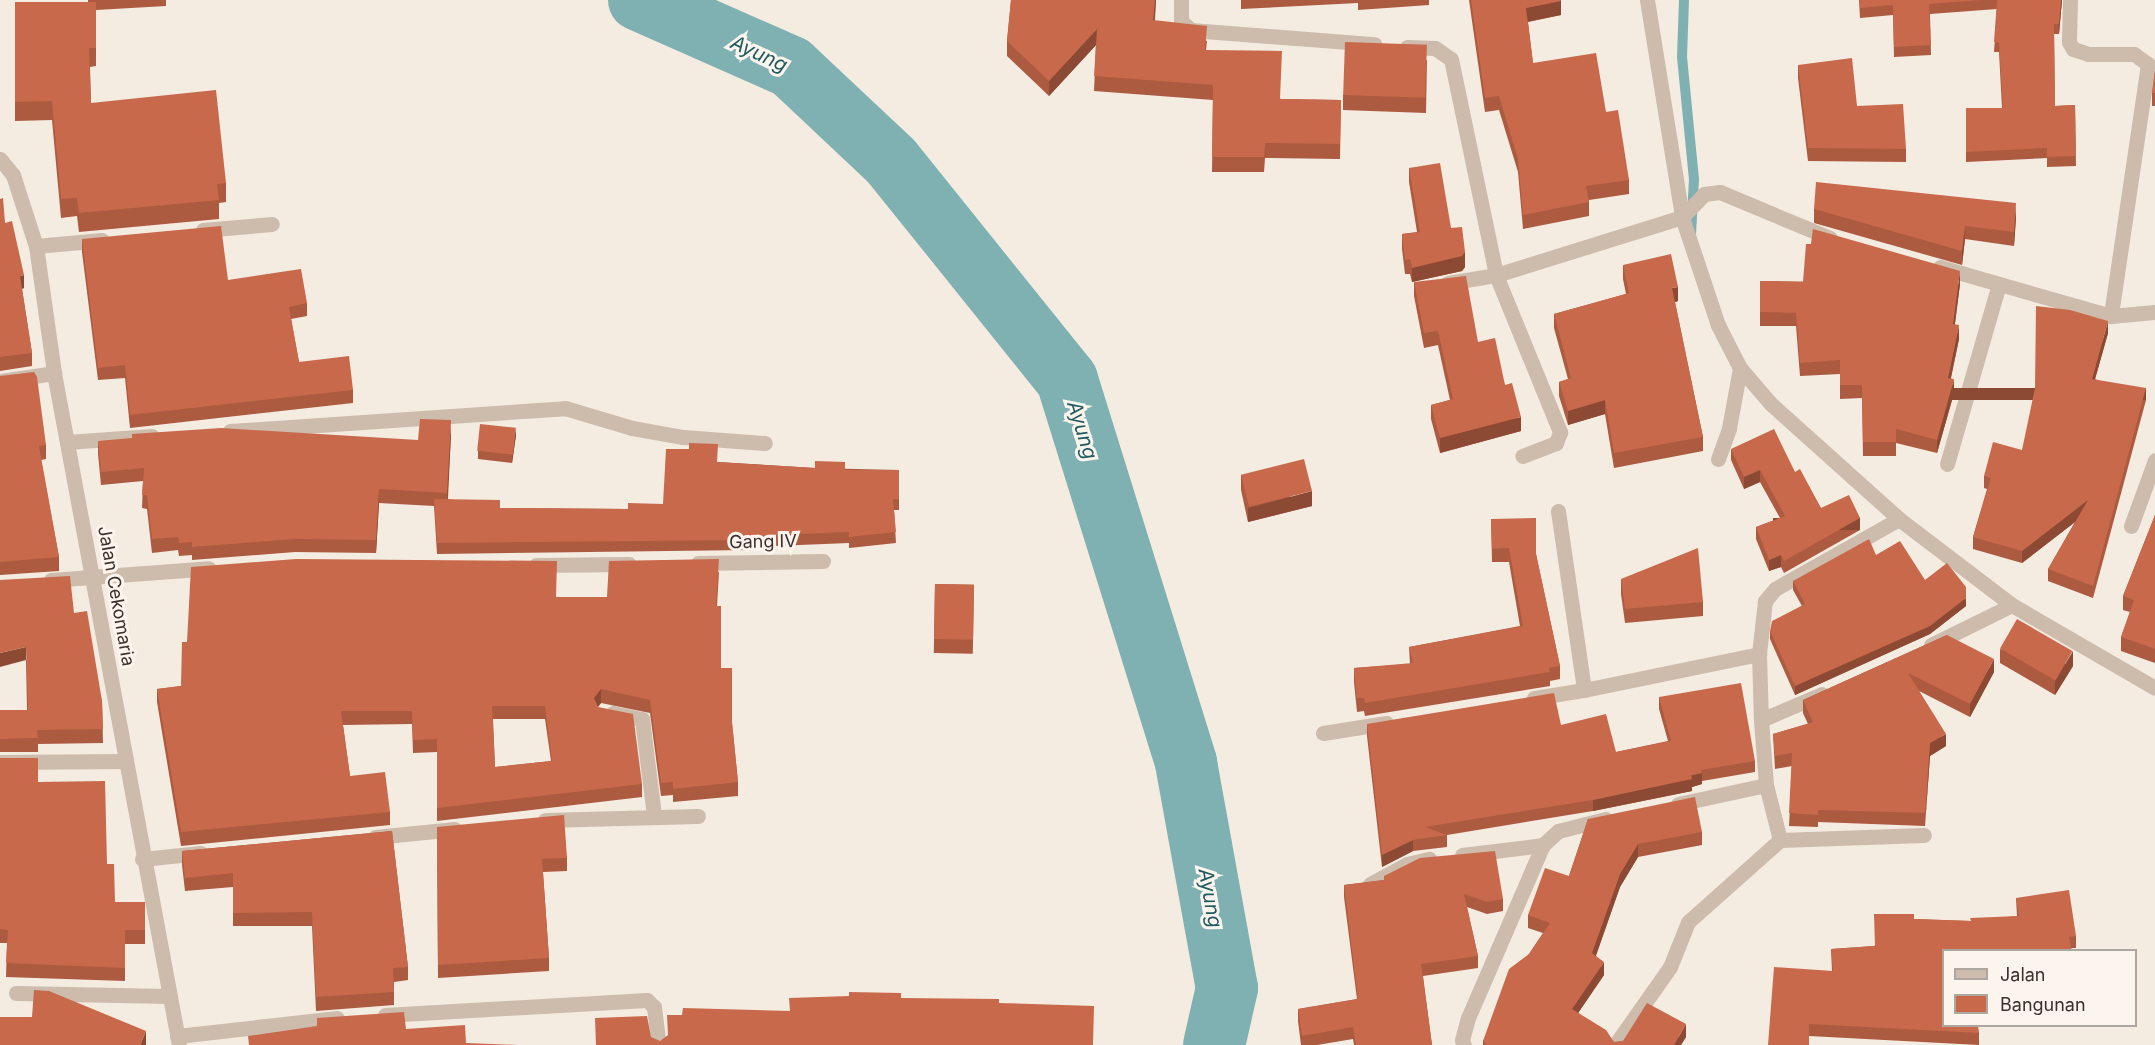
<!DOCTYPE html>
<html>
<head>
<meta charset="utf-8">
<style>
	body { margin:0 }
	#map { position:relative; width:2155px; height:1045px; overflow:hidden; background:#f4ebe1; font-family:Inter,sans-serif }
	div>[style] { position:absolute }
	.stream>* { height:10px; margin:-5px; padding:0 5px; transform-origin:5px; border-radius:5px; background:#7fb0b2 }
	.river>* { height:62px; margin:-31px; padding:0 31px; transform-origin:31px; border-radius:31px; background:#7fb0b2 }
	.minor>* { height:15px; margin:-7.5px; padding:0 7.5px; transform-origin:7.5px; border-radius:7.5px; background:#cdbbac }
	.wall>* { inset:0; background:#ac5a40; transform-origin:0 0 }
	.shaded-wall>* { inset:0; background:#8c4a34; transform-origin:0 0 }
	.building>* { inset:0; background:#c8694b; transform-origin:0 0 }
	span { translate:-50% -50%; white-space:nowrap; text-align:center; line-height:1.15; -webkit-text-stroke:6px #fbf5ee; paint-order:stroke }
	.street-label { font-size:18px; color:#3b302b }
	.water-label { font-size:20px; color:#1f5a5e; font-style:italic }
	.legend { position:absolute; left:1942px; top:949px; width:195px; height:78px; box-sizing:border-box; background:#fbf5ee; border:2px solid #aea6a0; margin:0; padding:8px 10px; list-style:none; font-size:18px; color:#3b302b }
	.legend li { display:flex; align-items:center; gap:12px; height:30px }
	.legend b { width:30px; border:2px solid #aea6a0 }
</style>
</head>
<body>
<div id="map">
	<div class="stream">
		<div style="left:1684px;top:0;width:57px;rotate:92deg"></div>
		<div style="left:1682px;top:57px;width:123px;rotate:84.4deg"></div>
		<div style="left:1694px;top:179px;width:56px;rotate:93.1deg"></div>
	</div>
	<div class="river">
		<div style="left:639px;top:0;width:166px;rotate:23.8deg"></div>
		<div style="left:791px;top:67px;width:137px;rotate:43.2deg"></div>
		<div style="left:891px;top:161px;width:281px;rotate:51.2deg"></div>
		<div style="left:1067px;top:380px;width:401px;rotate:72.7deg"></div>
		<div style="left:1186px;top:763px;width:229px;rotate:79.7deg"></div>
		<div style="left:1227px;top:988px;width:58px;rotate:102.8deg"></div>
	</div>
	<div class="minor">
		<div style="left:1181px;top:0;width:21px;rotate:90deg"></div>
		<div style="left:1181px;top:21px;width:13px;rotate:42deg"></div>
		<div style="left:1191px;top:30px;width:184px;rotate:4.4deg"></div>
		<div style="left:1647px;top:0;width:220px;rotate:80.8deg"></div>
		<div style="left:1682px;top:217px;width:114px;rotate:71.6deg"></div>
		<div style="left:1718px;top:325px;width:48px;rotate:62.9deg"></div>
		<div style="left:1740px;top:368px;width:48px;rotate:49.3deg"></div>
		<div style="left:1771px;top:404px;width:172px;rotate:41.9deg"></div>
		<div style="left:1899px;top:519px;width:142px;rotate:37.3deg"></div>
		<div style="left:2012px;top:605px;width:165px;rotate:30.1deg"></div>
		<div style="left:2070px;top:0;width:42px;rotate:91.4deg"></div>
		<div style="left:2069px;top:42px;width:8px;rotate:60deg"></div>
		<div style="left:2073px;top:49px;width:16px;rotate:18deg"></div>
		<div style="left:2088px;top:54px;width:46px"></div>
		<div style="left:2134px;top:54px;width:17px;rotate:36deg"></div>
		<div style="left:2148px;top:64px;width:255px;rotate:98.4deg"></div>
		<div style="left:1407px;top:47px;width:28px;rotate:2deg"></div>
		<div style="left:1435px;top:48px;width:19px;rotate:35deg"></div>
		<div style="left:1451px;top:59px;width:221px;rotate:78.2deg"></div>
		<div style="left:1496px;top:275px;width:170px;rotate:67.8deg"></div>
		<div style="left:1560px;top:432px;width:12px;rotate:110deg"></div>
		<div style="left:1556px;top:443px;width:36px;rotate:159deg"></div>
		<div style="left:0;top:159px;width:21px;rotate:51deg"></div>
		<div style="left:13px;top:175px;width:75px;rotate:72.1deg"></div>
		<div style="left:36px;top:246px;width:128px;rotate:81.9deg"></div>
		<div style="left:54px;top:373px;width:684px;rotate:79.46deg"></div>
		<div style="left:203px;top:230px;width:69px;rotate:-5deg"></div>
		<div style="left:36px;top:246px;width:66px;rotate:-5.2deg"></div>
		<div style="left:1940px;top:267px;width:178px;rotate:16deg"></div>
		<div style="left:2111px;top:316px;width:44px;rotate:-5.2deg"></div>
		<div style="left:1448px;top:283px;width:49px;rotate:-9.5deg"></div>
		<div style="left:1496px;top:275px;width:195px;rotate:-17.3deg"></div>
		<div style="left:1682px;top:217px;width:32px;rotate:-46deg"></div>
		<div style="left:1704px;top:194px;width:16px;rotate:-7deg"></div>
		<div style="left:1720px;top:192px;width:119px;rotate:22.7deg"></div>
		<div style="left:0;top:381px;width:55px;rotate:-8.4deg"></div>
		<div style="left:230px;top:431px;width:336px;rotate:-3.9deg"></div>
		<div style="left:565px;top:408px;width:70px;rotate:16.6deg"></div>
		<div style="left:632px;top:428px;width:52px;rotate:10deg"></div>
		<div style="left:683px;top:437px;width:82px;rotate:4.2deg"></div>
		<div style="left:67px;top:442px;width:85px;rotate:-4deg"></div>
		<div style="left:1718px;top:459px;width:33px;rotate:-70deg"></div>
		<div style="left:1729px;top:428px;width:61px;rotate:-79.6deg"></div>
		<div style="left:1947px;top:464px;width:187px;rotate:-73.9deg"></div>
		<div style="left:1558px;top:511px;width:181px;rotate:81.7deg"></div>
		<div style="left:1584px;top:690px;width:179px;rotate:-11.6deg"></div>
		<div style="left:1899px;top:519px;width:142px;rotate:150.6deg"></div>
		<div style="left:1775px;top:589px;width:16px;rotate:130deg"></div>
		<div style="left:1765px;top:601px;width:53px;rotate:96.5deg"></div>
		<div style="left:1759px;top:654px;width:66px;rotate:88.3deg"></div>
		<div style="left:1761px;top:720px;width:65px;rotate:85.6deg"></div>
		<div style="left:1766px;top:785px;width:57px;rotate:75.7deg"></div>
		<div style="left:1780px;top:840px;width:144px;rotate:-2deg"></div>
		<div style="left:2131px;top:526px;width:70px;rotate:-70deg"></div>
		<div style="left:698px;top:563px;width:125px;rotate:-0.9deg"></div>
		<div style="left:536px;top:565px;width:93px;rotate:-0.6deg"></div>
		<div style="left:51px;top:580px;width:158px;rotate:-4.3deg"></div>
		<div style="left:1931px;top:645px;width:90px;rotate:-26.3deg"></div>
		<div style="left:1534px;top:698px;width:51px;rotate:-9.1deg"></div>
		<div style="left:613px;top:713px;width:30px;rotate:12deg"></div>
		<div style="left:642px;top:719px;width:98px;rotate:82.9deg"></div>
		<div style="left:1761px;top:720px;width:66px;rotate:-23.1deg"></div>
		<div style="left:1323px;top:733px;width:64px;rotate:-9deg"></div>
		<div style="left:0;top:762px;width:126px;rotate:-0.5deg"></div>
		<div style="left:1678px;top:804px;width:90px;rotate:-12.2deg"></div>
		<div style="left:545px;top:820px;width:153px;rotate:-1.5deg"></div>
		<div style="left:375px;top:837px;width:80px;rotate:-5.7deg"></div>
		<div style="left:1462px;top:855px;width:82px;rotate:-7deg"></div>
		<div style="left:142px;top:859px;width:59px;rotate:-5.8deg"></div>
		<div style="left:1370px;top:884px;width:42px;rotate:-28.4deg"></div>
		<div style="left:1407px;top:864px;width:23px;rotate:-13deg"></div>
		<div style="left:16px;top:993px;width:152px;rotate:1.1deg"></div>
		<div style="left:385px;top:1015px;width:262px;rotate:-3.3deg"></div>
		<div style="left:647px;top:1000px;width:10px;rotate:45deg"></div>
		<div style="left:654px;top:1007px;width:38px;rotate:83deg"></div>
		<div style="left:177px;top:1036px;width:161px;rotate:-6.4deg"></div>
		<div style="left:1464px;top:1045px;width:5px;rotate:-112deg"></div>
		<div style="left:1462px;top:1040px;width:23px;rotate:-75deg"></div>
		<div style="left:1468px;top:1018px;width:189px;rotate:-66.6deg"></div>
		<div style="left:1543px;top:845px;width:21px;rotate:-43deg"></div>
		<div style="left:1558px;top:831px;width:49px;rotate:-14.3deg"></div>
		<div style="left:1615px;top:1045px;width:95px;rotate:-54.8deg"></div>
		<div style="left:1670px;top:967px;width:48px;rotate:-68.2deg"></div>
		<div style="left:1688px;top:922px;width:123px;rotate:-41.7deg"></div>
	</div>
	<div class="wall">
		<div style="clip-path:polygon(88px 0,166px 0,166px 6px,96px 10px,96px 66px,90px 67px,91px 103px,226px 183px,226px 202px,219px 203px,219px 219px,79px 232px,77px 216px,61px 218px,52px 120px,15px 121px,15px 2px,88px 2px)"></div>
		<div style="clip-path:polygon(1011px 0,1156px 0,1155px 21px,1207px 41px,1206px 50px,1281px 99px,1341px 100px,1340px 159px,1265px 158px,1264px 172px,1212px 172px,1213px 100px,1094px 91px,1096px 45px,1049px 96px,1007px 56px,1007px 41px)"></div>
		<div style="clip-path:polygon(1241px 0,1429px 0,1429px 5px,1358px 10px,1358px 3px,1241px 9px)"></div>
		<div style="clip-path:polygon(1469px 0,1561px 0,1561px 15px,1528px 22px,1533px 63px,1606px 112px,1629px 180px,1629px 194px,1589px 200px,1589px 216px,1523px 229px,1518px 172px,1499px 110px,1485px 112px)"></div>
		<div style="clip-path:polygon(1859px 0,2062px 0,2059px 34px,2054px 34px,2055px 106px,2075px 105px,2076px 166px,2047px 167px,2047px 158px,1966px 162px,1966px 108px,2002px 108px,1999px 52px,1994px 52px,1997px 9px,1930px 14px,1931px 55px,1894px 57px,1893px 15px,1860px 18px)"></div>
		<div style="clip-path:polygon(1427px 60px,1426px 113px,1343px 110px,1343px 95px)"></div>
		<div style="clip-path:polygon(1798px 65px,1857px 106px,1906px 149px,1906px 162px,1808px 161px,1798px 78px)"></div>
		<div style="clip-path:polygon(2155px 71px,2155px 106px,2152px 106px,2152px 93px)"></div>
		<div style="clip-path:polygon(1409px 168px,1451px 228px,1465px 267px,1462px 271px,1412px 282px,1410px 274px,1405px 274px,1402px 249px,1402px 234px,1417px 232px,1409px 182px)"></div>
		<div style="clip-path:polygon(0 199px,5px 223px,24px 288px,22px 289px,32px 353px,32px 366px,0 371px)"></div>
		<div style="clip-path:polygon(1814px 209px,2016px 217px,2014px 246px,1965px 239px,1962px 265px,1814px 223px)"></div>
		<div style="clip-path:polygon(82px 239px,228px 280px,307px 303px,307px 316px,291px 319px,299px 362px,353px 390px,353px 403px,130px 428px,125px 378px,98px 380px,82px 252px)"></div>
		<div style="clip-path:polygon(1623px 265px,1678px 301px,1675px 302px,1703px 437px,1703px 451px,1614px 468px,1605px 414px,1568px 425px,1559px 396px,1559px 382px,1568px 379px,1554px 328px,1554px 314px,1626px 294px,1623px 279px)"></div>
		<div style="clip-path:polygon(1760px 281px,1960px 284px,1955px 324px,1959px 339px,1951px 378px,1954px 393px,1937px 453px,1896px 443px,1896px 456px,1863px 456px,1862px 398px,1840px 399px,1840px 374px,1800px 376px,1796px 326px,1760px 326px)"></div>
		<div style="clip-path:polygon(1414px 282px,1478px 342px,1505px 385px,1521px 431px,1440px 453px,1431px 419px,1431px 405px,1450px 400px,1438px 345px,1424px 348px,1414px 296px)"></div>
		<div style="clip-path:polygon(2108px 333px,2095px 379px,2146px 400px,2093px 598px,2048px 581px,2048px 569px,2075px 522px,2022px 563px,1973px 549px,1973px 537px,1987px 489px,1984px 488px,1984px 476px,2022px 450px)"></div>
		<div style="clip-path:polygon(0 376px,46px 445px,46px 459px,41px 460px,59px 557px,59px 571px,0 575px)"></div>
		<div style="clip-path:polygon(451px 434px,448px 499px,500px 508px,628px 509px,663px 504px,718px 462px,815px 468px,899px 470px,899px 510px,894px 510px,896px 543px,849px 548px,849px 543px,749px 547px,749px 550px,437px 554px,434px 506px,379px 503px,376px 553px,295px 552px,192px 560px,192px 555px,179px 556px,178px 550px,152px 553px,147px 509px,142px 508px,143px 481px,101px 485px,98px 454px,98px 441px,418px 440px)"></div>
		<div style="clip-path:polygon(516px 435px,512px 463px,478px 459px,478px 451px)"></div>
		<div style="clip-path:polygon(1731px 449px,1795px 472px,1821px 508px,1860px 530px,1784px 573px,1781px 567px,1769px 571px,1756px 539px,1756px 527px,1780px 518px,1760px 482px,1744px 489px,1731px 460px)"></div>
		<div style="clip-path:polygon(1241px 475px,1312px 506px,1248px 522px,1241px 490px)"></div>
		<div style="clip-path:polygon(2155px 515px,2155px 663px,2121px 651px,2121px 637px,2130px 612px,2123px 610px,2123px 596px)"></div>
		<div style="clip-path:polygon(1491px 519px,1536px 554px,1560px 666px,1560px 679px,1550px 681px,1550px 686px,1365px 716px,1364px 711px,1357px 712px,1354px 682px,1354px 668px,1410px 664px,1409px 647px,1520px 626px,1509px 562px,1492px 562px)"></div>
		<div style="clip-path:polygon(1876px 555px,1925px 580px,1966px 606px,1930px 634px,1795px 695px,1770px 639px,1770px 631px,1802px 606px,1793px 590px,1793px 581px)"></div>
		<div style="clip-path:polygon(evenodd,719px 572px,717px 606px,721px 668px,732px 723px,738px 782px,738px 796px,673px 802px,673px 795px,661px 796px,650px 713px,601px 703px,598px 707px,642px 784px,642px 797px,437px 821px,437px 752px,413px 753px,412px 724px,343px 725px,350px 776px,390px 812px,390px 825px,181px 846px,157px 702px,157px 689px,181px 686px,187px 642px,556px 597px,607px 597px,719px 572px,493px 719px,545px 719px,551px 761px,495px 767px,493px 719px)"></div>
		<div style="clip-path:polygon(1621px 579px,1703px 602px,1703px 616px,1625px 623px,1621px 594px)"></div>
		<div style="left:935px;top:584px;width:39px;height:69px;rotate:1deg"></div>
		<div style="clip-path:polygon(74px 613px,102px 701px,103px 743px,38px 744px,38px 752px,0 752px,0 710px,27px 710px,26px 660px)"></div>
		<div style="clip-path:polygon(1947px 635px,1994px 672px,1970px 717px,1919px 691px,1946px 746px,1930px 756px,1925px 826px,1818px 822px,1818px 827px,1789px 826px,1792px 766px,1775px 769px,1773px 734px,1808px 724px,1803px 713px,1803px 700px)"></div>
		<div style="clip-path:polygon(2000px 649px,2073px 666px,2055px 695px,2000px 663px)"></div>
		<div style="clip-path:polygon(1659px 697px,1755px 761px,1755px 772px,1702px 781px,1702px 784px,1692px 787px,1692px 791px,1593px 811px,1447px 835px,1447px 847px,1413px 851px,1382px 867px,1367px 736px,1367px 724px,1561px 725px,1616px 752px,1668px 741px,1659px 709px)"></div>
		<div style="clip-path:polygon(0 758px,38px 782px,107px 864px,115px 902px,145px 902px,145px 944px,125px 944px,125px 981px,6px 977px,7px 943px,0 943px)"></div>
		<div style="clip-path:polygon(1588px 819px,1702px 832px,1702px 845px,1638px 857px,1620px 887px,1596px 956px,1604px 975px,1578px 1013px,1614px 1042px,1686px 1037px,1681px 1045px,1483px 1045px,1483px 1041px,1529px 954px,1543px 933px,1528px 928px,1528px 915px,1569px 876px)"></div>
		<div style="clip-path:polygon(437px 827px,567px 858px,567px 871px,543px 872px,549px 958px,549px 971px,438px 978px)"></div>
		<div style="clip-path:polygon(392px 831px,408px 967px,408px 980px,394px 982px,394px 1005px,316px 1011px,312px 926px,233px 926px,233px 887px,185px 891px,182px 865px,182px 851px)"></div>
		<div style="clip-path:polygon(1384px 880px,1503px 899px,1503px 911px,1487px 914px,1467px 907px,1478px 956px,1478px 968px,1423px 976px,1432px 1045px,1354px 1045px,1353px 1039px,1317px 1045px,1301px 1045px,1298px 1021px,1298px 1009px,1357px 999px,1344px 897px,1344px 885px)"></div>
		<div style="clip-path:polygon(2016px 898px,2076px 936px,2076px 948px,1944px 951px,1979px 1033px,1979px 1045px,1809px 1036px,1768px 1045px,1832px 971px,1831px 949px,1874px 946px,1914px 919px,1971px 921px,2017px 916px)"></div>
	</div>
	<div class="shaded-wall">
		<div style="clip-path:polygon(1155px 0,1156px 0,1153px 35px,1153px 20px)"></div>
		<div style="clip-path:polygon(2061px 0,2062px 0,2059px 34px,2059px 24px)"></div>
		<div style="clip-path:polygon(1561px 1px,1561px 15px,1526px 22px,1526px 8px)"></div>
		<div style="clip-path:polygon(1097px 29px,1097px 44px,1049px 96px,1049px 81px)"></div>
		<div style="clip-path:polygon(2016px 203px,2016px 217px,2014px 246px,2014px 232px)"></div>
		<div style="clip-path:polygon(1965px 226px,1965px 239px,1962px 265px,1962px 251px)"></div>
		<div style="clip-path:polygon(1465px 252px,1465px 267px,1462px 271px,1412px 282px,1412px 268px)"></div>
		<div style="clip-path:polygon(1960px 271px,1960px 284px,1953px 338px,1953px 324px)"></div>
		<div style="clip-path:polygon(24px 275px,24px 288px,20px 289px,20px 276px)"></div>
		<div style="clip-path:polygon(1678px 287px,1678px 301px,1672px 303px,1672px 288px)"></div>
		<div style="clip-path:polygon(2108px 321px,2108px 333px,2092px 390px,2092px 379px)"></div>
		<div style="clip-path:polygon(1959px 325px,1959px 339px,1948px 391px,1948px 378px)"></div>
		<div style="clip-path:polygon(1954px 379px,1954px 393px,1937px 453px,1937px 440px)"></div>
		<div style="left:2146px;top:388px;width:12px;height:205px;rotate:90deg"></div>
		<div style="clip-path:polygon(1605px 400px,1605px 414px,1568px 425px,1568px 411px)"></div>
		<div style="clip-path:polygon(1521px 417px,1521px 431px,1440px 453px,1440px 438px)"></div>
		<div style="clip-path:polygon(451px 420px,451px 434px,447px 506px,447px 493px)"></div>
		<div style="clip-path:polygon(516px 428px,516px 435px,512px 463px,512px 455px)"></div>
		<div style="clip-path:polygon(1760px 470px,1760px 482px,1744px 489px,1744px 477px)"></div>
		<div style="clip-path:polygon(379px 489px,379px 503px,376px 553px,376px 540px)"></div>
		<div style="clip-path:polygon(1312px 491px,1312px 506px,1248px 522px,1248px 508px)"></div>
		<div style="clip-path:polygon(2088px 500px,2088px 512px,2022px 563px,2022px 551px)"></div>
		<div style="left:1860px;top:518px;width:12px;height:87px;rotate:90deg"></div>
		<div style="clip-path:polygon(1781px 555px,1781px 567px,1769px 571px,1769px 560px)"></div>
		<div style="clip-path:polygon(1966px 598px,1966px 606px,1930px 634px,1795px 695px,1795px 686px)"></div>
		<div style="clip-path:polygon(26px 647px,26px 660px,0 667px,0 653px)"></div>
		<div style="clip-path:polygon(2073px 651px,2073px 666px,2055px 695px,2055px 681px)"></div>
		<div style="clip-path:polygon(1994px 659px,1994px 672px,1970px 717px,1970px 704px)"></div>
		<div style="clip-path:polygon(601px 689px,601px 703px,594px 711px,594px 698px)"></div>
		<div style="clip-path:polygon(1946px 734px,1946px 746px,1930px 756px,1925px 826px,1930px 743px)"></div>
		<div style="clip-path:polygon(1702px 773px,1702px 784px,1692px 787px,1692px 791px,1593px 811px,1593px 800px)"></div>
		<div style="clip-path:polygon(1413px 840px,1413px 851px,1382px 867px,1382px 855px)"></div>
		<div style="clip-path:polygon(1638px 844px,1638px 857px,1620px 887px,1592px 966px,1592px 953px,1620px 874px)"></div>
		<div style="clip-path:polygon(1604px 962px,1604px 975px,1572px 1022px,1572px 1009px)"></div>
		<div style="clip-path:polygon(1686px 1024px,1686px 1037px,1681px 1045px,1674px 1045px)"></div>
		<div style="clip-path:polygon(146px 1031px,146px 1045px,140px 1045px)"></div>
	</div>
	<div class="building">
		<div style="clip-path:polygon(1011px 0,1155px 0,1153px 20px,1207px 26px,1205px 50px,1282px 51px,1280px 99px,1341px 100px,1340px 144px,1265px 143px,1264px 157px,1212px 157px,1213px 85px,1094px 76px,1097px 29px,1049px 81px,1007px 41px)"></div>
		<div style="clip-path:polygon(1471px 0,1561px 0,1561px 1px,1526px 8px,1533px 63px,1596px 53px,1606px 112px,1618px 110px,1629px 180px,1586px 186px,1589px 202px,1523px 215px,1518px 159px,1499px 96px,1485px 98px)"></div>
		<div style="clip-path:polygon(1860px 0,1982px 0,1929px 4px,1931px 45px,1894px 47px,1893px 5px,1860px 8px)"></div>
		<div style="clip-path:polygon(1997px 0,2061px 0,2059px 24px,2054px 24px,2055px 106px,2075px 105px,2076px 156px,2047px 157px,2047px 148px,1966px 152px,1966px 108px,2003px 108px,1999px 43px,1994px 42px)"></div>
		<div style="clip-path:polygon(15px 2px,96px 2px,96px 48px,89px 48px,91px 103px,216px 90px,226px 183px,217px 184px,219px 200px,79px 213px,77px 198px,61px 199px,52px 101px,15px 102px)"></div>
		<div style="left:1345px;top:42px;width:82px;height:53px;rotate:2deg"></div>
		<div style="clip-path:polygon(1852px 58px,1857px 106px,1903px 104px,1906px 149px,1808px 148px,1798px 65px)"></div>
		<div style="clip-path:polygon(2155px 71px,2155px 93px,2152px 93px)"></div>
		<div style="clip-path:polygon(1440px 163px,1451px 228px,1462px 227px,1465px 252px,1462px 256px,1412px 268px,1410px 259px,1405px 260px,1402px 234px,1420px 232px,1409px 168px)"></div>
		<div style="clip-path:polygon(1816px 182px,2016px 203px,2014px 232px,1965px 226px,1962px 251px,1814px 209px)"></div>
		<div style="clip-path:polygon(3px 198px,5px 223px,12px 221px,24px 275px,20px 276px,32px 353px,0 357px,0 199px)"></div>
		<div style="clip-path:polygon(221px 226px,228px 280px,301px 269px,307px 303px,289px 307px,299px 362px,349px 356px,353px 390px,130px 415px,125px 365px,98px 368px,82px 239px)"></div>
		<div style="clip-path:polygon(1813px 229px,1960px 271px,1953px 324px,1959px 325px,1948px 378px,1954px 379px,1937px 440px,1896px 429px,1896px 442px,1863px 442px,1862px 385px,1840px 385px,1840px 360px,1800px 363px,1796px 313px,1760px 312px,1760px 281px,1803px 282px,1806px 244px,1811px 244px)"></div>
		<div style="clip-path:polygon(1671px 254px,1678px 287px,1672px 288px,1703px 437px,1614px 453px,1605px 400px,1568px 411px,1559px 382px,1571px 378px,1554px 314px,1629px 293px,1623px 265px)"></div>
		<div style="clip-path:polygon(1466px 276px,1478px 342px,1495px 338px,1505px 385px,1512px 383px,1521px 417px,1440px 438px,1431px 405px,1453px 399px,1438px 331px,1424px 333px,1414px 282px)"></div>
		<div style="clip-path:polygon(2036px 306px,2070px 310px,2108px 321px,2092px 379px,2146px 388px,2093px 586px,2048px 569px,2088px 500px,2022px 551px,1973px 537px,1991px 478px,1984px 476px,1993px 442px,2022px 450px,2035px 388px)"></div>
		<div style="clip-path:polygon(34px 372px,37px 377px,46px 445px,39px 446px,59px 557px,0 562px,0 376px)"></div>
		<div style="clip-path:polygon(420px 419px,451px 420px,447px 493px,379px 489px,376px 540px,295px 539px,192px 547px,192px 542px,179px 543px,178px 537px,152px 539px,147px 495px,142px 495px,144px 468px,101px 472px,98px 441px,132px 438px,132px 434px,221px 428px,418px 440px)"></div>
		<div style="left:480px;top:424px;width:36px;height:27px;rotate:6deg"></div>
		<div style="clip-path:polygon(1774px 429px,1795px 472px,1800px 469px,1821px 508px,1849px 495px,1860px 518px,1784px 561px,1781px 555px,1769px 560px,1756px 527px,1785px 516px,1760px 470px,1744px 477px,1731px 449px)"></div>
		<div style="clip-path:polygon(689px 443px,718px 444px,717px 462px,815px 468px,815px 461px,845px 462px,845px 470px,899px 470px,899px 499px,893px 499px,896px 532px,849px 537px,849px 532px,748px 536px,749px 540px,437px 543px,434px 499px,500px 500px,500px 508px,628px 509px,628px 503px,663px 504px,666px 449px,689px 449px)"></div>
		<div style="left:1304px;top:459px;width:33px;height:65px;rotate:76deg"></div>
		<div style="clip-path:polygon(2155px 515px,2155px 649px,2121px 637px,2134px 600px,2123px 596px)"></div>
		<div style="clip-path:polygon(1536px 518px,1536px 554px,1560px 666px,1549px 668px,1550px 672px,1365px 703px,1364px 698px,1357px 698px,1354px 668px,1413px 663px,1409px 647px,1523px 626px,1509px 548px,1492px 549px,1491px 519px)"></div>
		<div style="clip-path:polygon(1869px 539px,1876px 555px,1900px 541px,1925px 580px,1947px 563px,1966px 587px,1966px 598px,1930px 626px,1795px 686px,1770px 631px,1772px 621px,1805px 604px,1793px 581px)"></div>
		<div style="clip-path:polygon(1698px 548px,1703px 602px,1625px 609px,1621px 579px)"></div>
		<div style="clip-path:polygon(evenodd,296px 559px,557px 561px,556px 597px,607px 597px,609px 561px,719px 559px,716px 606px,721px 606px,721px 668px,732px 668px,732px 722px,738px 782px,673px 789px,673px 782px,661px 783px,650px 700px,601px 689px,594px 698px,598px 707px,633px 714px,642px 784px,437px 808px,437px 739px,413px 740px,412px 711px,341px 711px,350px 776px,385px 772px,390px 812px,181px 832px,157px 689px,181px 686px,182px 642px,187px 642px,191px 567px,296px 559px,492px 706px,545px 706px,552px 761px,495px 767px,492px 706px)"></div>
		<div style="clip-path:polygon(70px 576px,74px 613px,87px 611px,102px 701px,103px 729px,37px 730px,38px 738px,0 739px,0 710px,28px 710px,26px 647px,0 653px,0 580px)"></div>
		<div style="left:935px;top:584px;width:39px;height:55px;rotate:1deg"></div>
		<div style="left:2017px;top:619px;width:64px;height:34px;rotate:30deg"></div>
		<div style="clip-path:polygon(1947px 635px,1994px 659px,1970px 704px,1908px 673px,1946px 734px,1930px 743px,1925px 813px,1818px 810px,1818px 815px,1789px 813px,1792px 753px,1775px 756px,1773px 734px,1813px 722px,1803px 700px)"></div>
		<div style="clip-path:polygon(1741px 683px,1755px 761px,1701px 770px,1702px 773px,1691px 775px,1692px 779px,1593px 800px,1425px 827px,1447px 835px,1413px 840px,1382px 855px,1367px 724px,1554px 693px,1561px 725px,1606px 714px,1616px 752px,1671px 741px,1659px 697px)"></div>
		<div style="clip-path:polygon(0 758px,38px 758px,38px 782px,105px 781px,107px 864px,114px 864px,115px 902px,145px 902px,145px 930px,125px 930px,125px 968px,6px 963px,8px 930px,0 929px)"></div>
		<div style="clip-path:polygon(1695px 797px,1702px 832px,1638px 844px,1620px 874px,1592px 953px,1604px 962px,1572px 1009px,1606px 1030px,1614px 1042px,1623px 1041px,1647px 1003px,1686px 1024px,1674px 1045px,1487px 1045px,1483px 1041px,1509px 969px,1529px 954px,1550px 923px,1528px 915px,1545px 868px,1569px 876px,1588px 819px)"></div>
		<div style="clip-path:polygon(564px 815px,567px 858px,542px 859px,549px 958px,438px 965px,437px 827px)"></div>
		<div style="clip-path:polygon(392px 831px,408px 967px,393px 968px,394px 992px,316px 997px,312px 912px,233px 913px,233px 873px,185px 878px,182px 851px)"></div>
		<div style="clip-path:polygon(1495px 851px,1503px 899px,1487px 902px,1464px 894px,1478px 956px,1421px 964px,1432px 1045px,1356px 1045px,1353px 1027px,1302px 1036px,1298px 1009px,1358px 999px,1344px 885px,1384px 880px,1384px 876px,1420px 858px)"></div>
		<div style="clip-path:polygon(2069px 890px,2076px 936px,2069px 937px,2072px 951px,1944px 951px,1944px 1026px,1978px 1026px,1979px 1033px,1809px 1024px,1809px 1045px,1768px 1045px,1774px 967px,1833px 971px,1831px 949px,1875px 946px,1874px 914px,1914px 914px,1914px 919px,1971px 921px,1970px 918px,2019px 916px,2016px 898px)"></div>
		<div style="clip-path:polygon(34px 990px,49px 991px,146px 1031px,140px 1045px,0 1045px,0 1017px,32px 1017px)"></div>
		<div style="clip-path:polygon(849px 992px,901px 993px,901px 998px,999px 999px,999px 1003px,1094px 1006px,1093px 1045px,596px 1045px,595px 1018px,647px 1016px,651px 1037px,660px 1041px,668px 1035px,667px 1015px,682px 1015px,683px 1008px,790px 1011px,789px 998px,849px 996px)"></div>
		<div style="clip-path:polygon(404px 1012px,406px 1029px,465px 1025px,466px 1043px,518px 1045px,249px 1045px,248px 1036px,317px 1026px,317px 1018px)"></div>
	</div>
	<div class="street-label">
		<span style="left:763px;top:542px;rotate:-1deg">Gang IV</span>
		<span style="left:116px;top:596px;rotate:80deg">Jalan Cekomaria</span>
	</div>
	<div class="water-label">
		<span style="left:759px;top:54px;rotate:25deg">Ayung</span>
		<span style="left:1082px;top:430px;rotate:73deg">Ayung</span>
		<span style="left:1210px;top:898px;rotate:80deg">Ayung</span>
	</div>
	<ul class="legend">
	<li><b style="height:8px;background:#cdbbac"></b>Jalan</li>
	<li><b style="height:16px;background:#c8694b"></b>Bangunan</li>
	</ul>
</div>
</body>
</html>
